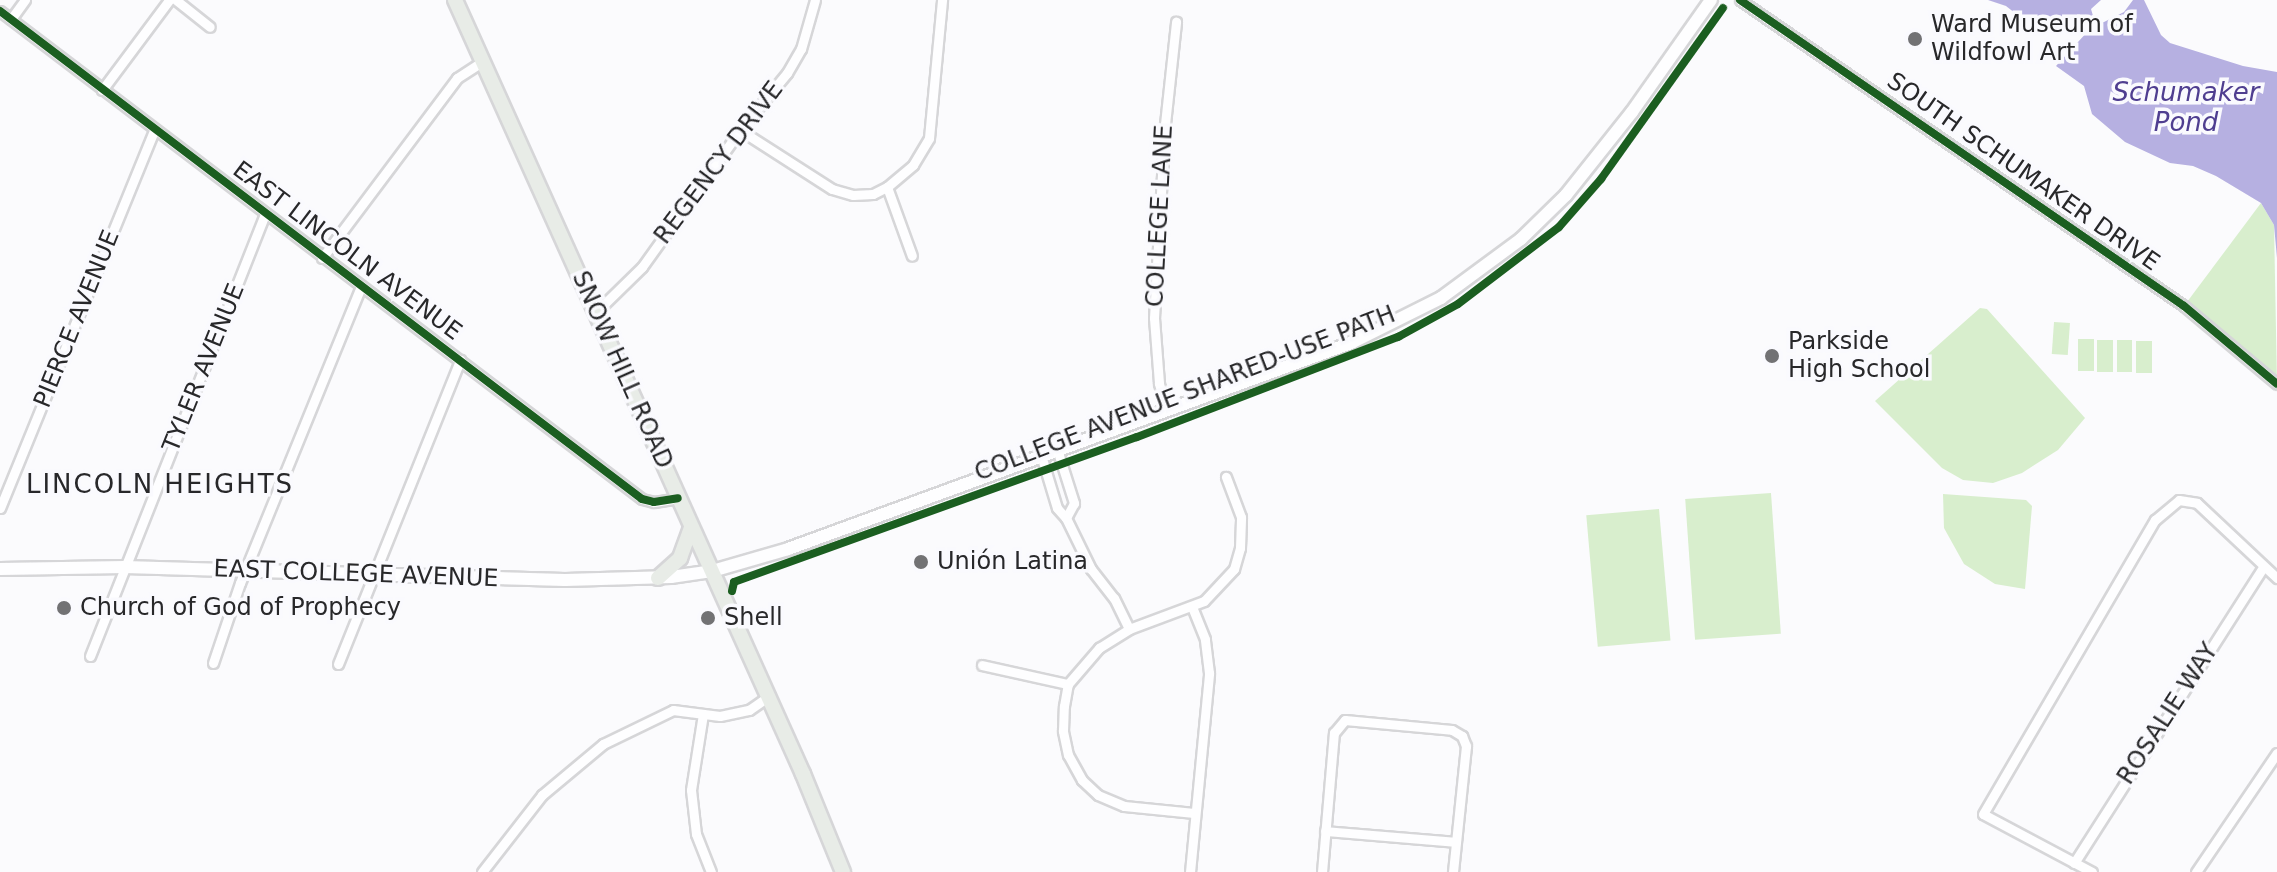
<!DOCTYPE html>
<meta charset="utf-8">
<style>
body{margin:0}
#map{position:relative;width:2277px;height:872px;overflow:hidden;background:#fbfbfd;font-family:"DejaVu Sans",sans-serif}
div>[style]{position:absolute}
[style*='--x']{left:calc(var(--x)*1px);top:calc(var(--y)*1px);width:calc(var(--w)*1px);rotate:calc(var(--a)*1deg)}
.green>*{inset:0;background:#d8eecd;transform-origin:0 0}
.water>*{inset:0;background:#b6b0e1}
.roads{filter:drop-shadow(2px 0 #d6d6d8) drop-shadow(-2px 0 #d6d6d8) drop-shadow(0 2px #d6d6d8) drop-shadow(0 -2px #d6d6d8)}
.minor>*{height:9px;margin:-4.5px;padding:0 4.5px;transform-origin:4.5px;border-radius:4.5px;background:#fefeff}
.secondary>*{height:12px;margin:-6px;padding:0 6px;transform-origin:6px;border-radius:6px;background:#fefeff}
.primary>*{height:14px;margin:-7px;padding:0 7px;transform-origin:7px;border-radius:7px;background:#e8ece7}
.cycleway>*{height:8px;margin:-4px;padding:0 4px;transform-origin:4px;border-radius:4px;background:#1b5e20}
.dots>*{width:22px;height:22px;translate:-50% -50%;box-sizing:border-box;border:4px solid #fafafe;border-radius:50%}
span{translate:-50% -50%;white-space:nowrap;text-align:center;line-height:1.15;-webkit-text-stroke:7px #fafafe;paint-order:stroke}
.poi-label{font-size:24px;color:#28282a}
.left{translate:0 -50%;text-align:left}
.street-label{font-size:24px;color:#28282a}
.water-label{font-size:26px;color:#4f3e90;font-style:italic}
.neighbourhood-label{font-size:26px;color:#28282a;letter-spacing:2px}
</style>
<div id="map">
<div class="green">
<div style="clip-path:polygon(2261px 203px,2274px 225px,2277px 384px,2184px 306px)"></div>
<div style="clip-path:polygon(1980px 308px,1987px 309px,2085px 418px,2058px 450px,2022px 473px,1993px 483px,1963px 480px,1942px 468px,1875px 401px)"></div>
<div style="left:2054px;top:322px;width:16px;height:32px;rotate:4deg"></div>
<div style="left:2078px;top:339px;width:16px;height:32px"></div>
<div style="left:2097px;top:340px;width:16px;height:32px"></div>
<div style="left:2117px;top:340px;width:15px;height:32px"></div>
<div style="left:2136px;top:341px;width:16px;height:32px"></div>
<div style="left:1771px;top:493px;width:141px;height:86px;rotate:86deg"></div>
<div style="clip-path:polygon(1943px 494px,2026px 500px,2032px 506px,2025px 589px,1995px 584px,1964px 564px,1944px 528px)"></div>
<div style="left:1659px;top:509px;width:132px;height:73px;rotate:85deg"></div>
</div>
<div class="water">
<div style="clip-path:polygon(1988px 0,2101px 0,2091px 9px,2096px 26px,2124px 12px,2133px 0,2144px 0,2161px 35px,2170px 43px,2243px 66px,2277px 72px,2277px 258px,2274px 225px,2261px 203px,2216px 176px,2193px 166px,2170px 163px,2125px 142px,2092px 114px,2084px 86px,2056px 66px,2089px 30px,2083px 19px,2072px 25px,2055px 27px,2025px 21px,2006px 6px)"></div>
</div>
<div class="roads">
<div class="minor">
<div style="--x:176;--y:0;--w:43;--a:38.5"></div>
<div style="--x:1740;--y:0;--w:539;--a:34.57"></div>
<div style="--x:2184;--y:306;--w:121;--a:40"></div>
<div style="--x:0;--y:11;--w:806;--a:37.24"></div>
<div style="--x:642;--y:499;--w:12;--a:14"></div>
<div style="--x:654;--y:502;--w:24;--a:-9"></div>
<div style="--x:11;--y:19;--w:24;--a:-54"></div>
<div style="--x:102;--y:90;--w:112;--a:-53.3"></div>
<div style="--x:740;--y:130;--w:109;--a:32.7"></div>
<div style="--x:832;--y:189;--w:22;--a:16"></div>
<div style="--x:853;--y:195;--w:20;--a:-3"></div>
<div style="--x:873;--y:194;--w:16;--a:-27"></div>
<div style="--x:887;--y:187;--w:34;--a:-40"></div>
<div style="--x:913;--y:165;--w:31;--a:-59"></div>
<div style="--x:929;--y:138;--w:139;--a:-84.6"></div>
<div style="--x:887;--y:187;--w:73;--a:70.1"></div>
<div style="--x:322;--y:258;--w:225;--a:-53.1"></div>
<div style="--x:457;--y:78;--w:31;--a:-33"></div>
<div style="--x:597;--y:311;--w:63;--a:-44.4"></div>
<div style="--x:642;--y:267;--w:168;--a:-54.4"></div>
<div style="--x:740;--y:130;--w:74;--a:-50.5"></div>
<div style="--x:787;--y:73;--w:28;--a:-60"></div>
<div style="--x:801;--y:49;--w:51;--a:-74.1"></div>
<div style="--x:1167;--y:410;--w:28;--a:-107"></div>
<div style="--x:1159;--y:383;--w:65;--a:-94.4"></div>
<div style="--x:1154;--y:318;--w:194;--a:-86.8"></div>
<div style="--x:1165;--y:124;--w:103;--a:-83.8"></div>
<div style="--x:1057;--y:449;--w:57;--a:72.5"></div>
<div style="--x:1074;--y:503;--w:17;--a:118"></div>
<div style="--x:1041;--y:455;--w:55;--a:73.2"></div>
<div style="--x:1057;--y:508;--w:13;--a:48"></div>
<div style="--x:1066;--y:518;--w:57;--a:63.9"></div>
<div style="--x:1091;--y:569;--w:37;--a:52"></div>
<div style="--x:1114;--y:598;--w:34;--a:64"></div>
<div style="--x:0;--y:508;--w:408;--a:-67.8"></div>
<div style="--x:90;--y:656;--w:476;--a:-68.4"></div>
<div style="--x:213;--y:663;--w:84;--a:-71.4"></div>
<div style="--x:240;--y:583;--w:321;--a:-67.8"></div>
<div style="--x:338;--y:664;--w:328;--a:-68.1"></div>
<div style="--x:982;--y:665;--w:88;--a:12.5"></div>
<div style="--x:703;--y:714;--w:77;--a:99"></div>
<div style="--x:691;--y:790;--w:44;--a:83.5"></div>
<div style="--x:696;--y:834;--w:41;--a:68.5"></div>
<div style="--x:1194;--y:813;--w:70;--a:-174.3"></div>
<div style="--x:1124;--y:806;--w:28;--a:-157"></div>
<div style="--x:1098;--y:795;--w:22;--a:-137"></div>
<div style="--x:1082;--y:780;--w:29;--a:-119"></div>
<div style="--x:1068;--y:755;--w:25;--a:-102"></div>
<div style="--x:1063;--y:731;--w:25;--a:-88"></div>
<div style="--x:1064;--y:706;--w:22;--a:-80"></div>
<div style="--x:1068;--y:684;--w:48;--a:-49.3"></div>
<div style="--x:1099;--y:648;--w:36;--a:-32"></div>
<div style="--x:1129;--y:629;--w:80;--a:-20.5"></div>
<div style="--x:1204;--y:601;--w:44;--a:-46.8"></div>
<div style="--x:1234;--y:569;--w:22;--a:-74"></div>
<div style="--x:1240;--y:548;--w:31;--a:-88"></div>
<div style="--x:1241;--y:517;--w:43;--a:-110.6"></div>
<div style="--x:1325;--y:831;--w:131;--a:4.8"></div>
<div style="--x:2074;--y:863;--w:351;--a:-57.4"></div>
<div style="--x:482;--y:872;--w:98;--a:-52.1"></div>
<div style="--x:542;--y:795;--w:80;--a:-39.9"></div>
<div style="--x:603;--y:744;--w:78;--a:-25.9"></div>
<div style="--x:673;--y:710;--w:47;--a:7.3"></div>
<div style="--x:720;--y:716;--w:30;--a:-12"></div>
<div style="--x:749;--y:710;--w:21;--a:-35"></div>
<div style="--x:1190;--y:872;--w:200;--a:-84.5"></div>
<div style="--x:1209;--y:673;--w:34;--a:-97"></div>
<div style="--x:1205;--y:639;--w:35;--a:-112"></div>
<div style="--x:1322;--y:872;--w:140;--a:-85.1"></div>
<div style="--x:1334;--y:733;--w:17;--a:-50"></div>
<div style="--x:1345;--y:720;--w:107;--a:5.3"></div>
<div style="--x:1452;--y:730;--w:12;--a:31"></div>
<div style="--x:1462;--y:736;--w:11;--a:68"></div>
<div style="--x:1466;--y:746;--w:127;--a:95.9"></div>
<div style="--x:2092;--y:872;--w:123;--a:-152"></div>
<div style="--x:1983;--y:814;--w:341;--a:-59.7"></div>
<div style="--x:2155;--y:520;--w:31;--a:-40"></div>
<div style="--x:2179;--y:500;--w:18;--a:9"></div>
<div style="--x:2197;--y:503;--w:110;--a:43.2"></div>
<div style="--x:2196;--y:872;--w:144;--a:-55.8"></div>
</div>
<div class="secondary">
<div style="--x:0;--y:569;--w:125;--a:-0.9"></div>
<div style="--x:125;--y:567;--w:440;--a:1.7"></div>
<div style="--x:565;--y:580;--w:106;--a:-1.6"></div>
<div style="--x:671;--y:577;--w:41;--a:-8.3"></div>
<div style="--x:712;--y:571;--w:79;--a:-16.1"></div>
<div style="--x:788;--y:549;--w:600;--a:-20.1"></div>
<div style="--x:1351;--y:343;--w:101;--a:-26.6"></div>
<div style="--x:1441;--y:298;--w:99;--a:-36.4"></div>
<div style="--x:1521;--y:239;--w:63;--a:-44.4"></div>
<div style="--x:1566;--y:195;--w:106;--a:-51.5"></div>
<div style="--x:1632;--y:112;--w:137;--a:-54.8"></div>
</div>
<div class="primary">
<div style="--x:455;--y:0;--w:849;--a:65.79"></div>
<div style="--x:803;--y:774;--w:106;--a:67.8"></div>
<div style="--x:658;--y:578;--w:30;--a:-42"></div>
<div style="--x:680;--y:558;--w:33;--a:-70"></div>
</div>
</div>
<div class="cycleway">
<div style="--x:1740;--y:0;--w:539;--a:34.57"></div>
<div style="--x:2184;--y:306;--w:121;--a:40"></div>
<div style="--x:0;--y:11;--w:806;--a:37.24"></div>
<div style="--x:642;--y:499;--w:12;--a:14"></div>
<div style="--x:654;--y:502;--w:24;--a:-9"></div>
<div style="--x:732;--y:591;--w:9;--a:-77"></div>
<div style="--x:734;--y:582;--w:428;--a:-19.8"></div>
<div style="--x:1137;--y:437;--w:280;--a:-21"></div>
<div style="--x:1398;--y:337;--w:68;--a:-28.8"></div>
<div style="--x:1458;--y:304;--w:127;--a:-37.3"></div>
<div style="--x:1559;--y:227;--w:64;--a:-48.8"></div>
<div style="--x:1601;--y:179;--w:210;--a:-54.5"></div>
</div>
<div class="dots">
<div style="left:1915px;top:39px;background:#727274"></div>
<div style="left:1772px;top:356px;background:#727274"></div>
<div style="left:921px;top:562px;background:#727274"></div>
<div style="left:64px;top:608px;background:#727274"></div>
<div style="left:708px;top:618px;background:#727274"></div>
</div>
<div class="poi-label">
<span class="left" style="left:1931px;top:39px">Ward Museum of<br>Wildfowl Art</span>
<span class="left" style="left:1788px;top:356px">Parkside<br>High School</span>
<span class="left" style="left:937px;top:562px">Unión Latina</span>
<span class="left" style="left:80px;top:608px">Church of God of Prophecy</span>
<span class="left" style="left:724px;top:618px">Shell</span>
</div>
<div class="street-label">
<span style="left:719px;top:163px;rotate:-53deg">REGENCY DRIVE</span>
<span style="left:2023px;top:172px;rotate:35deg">SOUTH SCHUMAKER DRIVE</span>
<span style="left:1160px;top:216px;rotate:-87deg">COLLEGE LANE</span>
<span style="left:347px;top:251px;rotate:37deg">EAST LINCOLN AVENUE</span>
<span style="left:77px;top:319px;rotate:-68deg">PIERCE AVENUE</span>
<span style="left:204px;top:368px;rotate:-68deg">TYLER AVENUE</span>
<span style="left:622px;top:370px;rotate:66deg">SNOW HILL ROAD</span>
<span style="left:1185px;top:394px;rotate:-21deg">COLLEGE AVENUE SHARED-USE PATH</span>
<span style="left:356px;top:574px;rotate:2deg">EAST COLLEGE AVENUE</span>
<span style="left:2168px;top:714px;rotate:-57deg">ROSALIE WAY</span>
</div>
<div class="water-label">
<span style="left:2186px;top:108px">Schumaker<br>Pond</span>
</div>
<div class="neighbourhood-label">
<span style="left:160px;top:485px">LINCOLN HEIGHTS</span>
</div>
</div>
